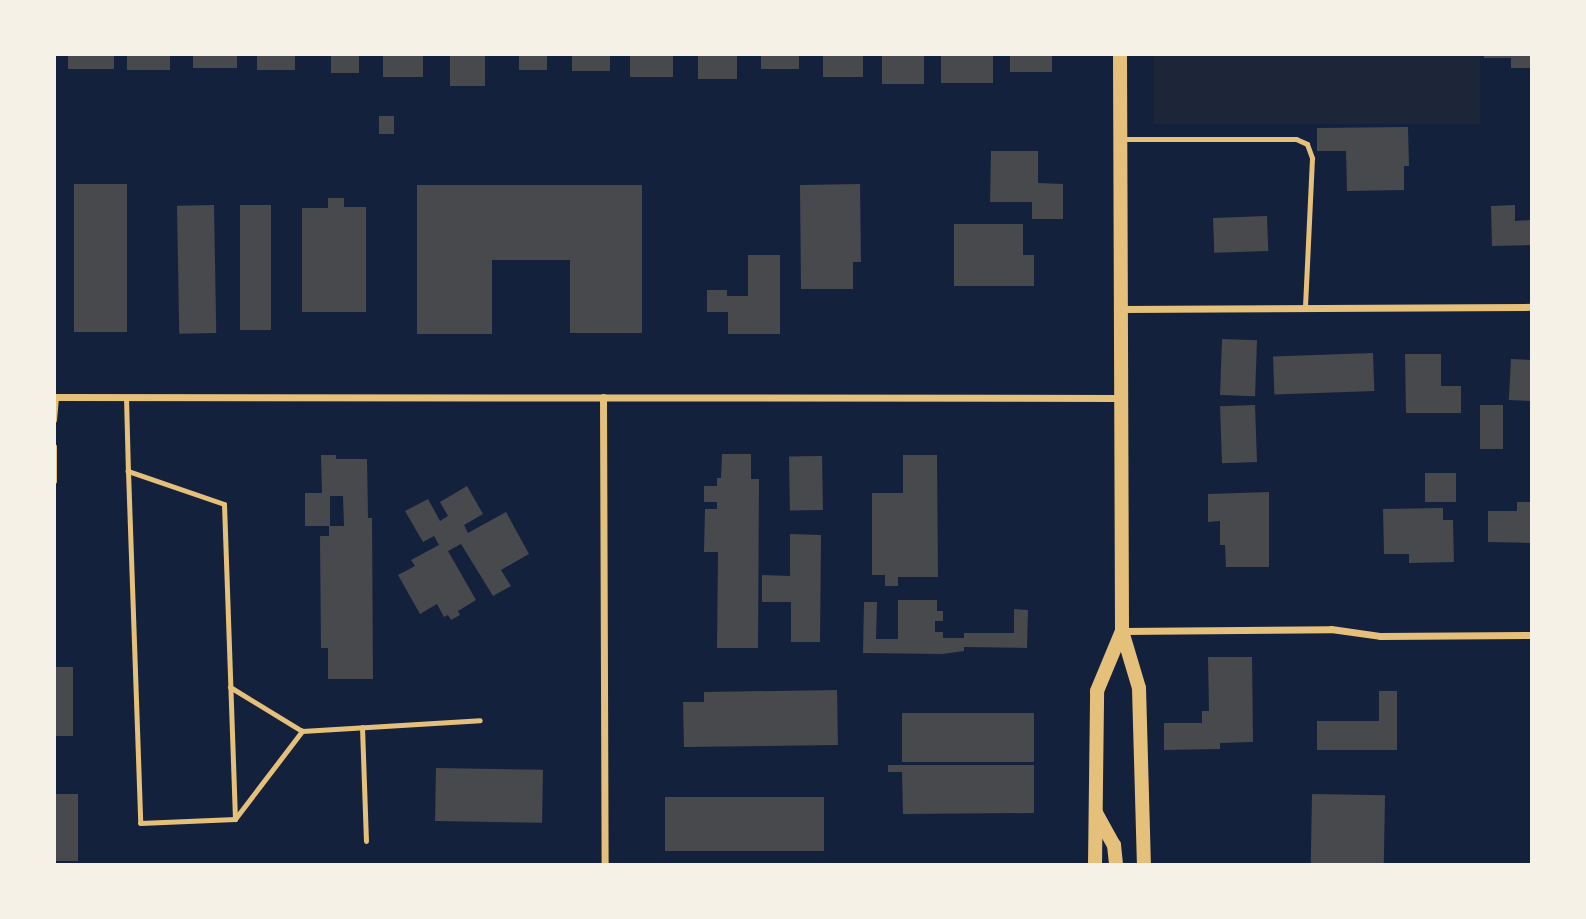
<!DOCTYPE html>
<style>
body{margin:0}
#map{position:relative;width:1586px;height:919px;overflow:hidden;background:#14213d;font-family:"PT Sans",sans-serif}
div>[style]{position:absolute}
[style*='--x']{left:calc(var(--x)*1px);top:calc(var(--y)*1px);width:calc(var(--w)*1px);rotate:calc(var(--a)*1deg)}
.green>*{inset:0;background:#1d2539;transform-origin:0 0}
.building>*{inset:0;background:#48494c;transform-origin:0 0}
.service>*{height:5px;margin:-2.5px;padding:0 2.5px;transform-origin:2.5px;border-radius:2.5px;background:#e5c07b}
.minor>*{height:7px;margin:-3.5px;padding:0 3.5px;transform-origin:3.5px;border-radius:3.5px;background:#e5c07b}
.secondary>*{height:14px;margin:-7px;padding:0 7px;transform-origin:7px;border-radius:7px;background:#e5c07b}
span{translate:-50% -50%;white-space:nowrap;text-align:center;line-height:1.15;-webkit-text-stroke:7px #f6f1e7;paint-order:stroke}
.frame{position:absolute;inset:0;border:56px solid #f6f1e7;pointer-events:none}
</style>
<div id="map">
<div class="green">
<div style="left:1154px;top:54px;width:326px;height:70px"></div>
</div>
<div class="building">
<div style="left:68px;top:54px;width:46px;height:15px"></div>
<div style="left:127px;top:54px;width:43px;height:16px"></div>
<div style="left:193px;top:54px;width:44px;height:14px"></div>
<div style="left:257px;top:54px;width:38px;height:16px"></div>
<div style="left:331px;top:54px;width:28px;height:19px"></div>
<div style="left:383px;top:54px;width:40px;height:23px"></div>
<div style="left:450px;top:54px;width:35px;height:32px"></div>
<div style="left:519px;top:54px;width:28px;height:16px"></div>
<div style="left:572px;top:54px;width:38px;height:17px"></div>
<div style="left:630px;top:54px;width:43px;height:23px"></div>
<div style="left:698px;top:54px;width:39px;height:25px"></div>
<div style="left:761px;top:54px;width:38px;height:15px"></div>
<div style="left:823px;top:54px;width:40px;height:23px"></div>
<div style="left:882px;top:54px;width:42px;height:30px"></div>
<div style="left:941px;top:54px;width:52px;height:29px"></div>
<div style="left:1010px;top:54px;width:42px;height:18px"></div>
<div style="clip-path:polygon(1484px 54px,1532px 54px,1532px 68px,1511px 68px,1511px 58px,1484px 58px)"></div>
<div style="left:379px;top:116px;width:15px;height:18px"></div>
<div style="clip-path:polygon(1408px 127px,1409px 166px,1404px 166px,1404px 190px,1347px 191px,1346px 151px,1317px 151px,1317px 128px)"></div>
<div style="clip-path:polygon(991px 151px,1038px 151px,1038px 183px,1063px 184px,1063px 219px,1032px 219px,1032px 202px,990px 202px)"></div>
<div style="left:74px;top:184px;width:53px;height:148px"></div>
<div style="clip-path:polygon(860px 184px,861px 262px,853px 262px,853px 289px,801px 289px,800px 185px)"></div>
<div style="clip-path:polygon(417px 185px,642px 185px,642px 333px,570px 333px,570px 260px,492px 260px,492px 334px,417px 334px)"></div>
<div style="clip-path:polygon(328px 198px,344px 198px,344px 207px,366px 207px,366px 312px,302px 312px,302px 208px,328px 208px)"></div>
<div style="left:214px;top:205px;width:128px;height:37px;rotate:89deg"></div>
<div style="left:240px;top:205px;width:31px;height:125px"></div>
<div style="clip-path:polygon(1515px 205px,1515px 221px,1532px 220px,1532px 245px,1492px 246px,1491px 206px)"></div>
<div style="left:1267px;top:216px;width:35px;height:54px;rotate:88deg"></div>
<div style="clip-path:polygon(954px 224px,1023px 224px,1023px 255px,1034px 255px,1034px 286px,954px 286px)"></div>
<div style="clip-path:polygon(748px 255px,780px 255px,780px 334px,728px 334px,728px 312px,707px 312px,707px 290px,727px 290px,727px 296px,748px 296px)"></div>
<div style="left:1222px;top:339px;width:35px;height:56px;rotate:2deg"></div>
<div style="left:1373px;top:353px;width:38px;height:100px;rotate:88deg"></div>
<div style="clip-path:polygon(1405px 354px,1441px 354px,1441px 386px,1461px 386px,1461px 413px,1406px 413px)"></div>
<div style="left:1511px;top:359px;width:21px;height:41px;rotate:3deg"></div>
<div style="left:1255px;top:405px;width:57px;height:35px;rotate:88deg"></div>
<div style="left:1480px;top:405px;width:23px;height:44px"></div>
<div style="clip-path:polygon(722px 454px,751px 454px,751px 479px,759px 479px,758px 648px,717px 648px,718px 552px,704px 552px,705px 509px,717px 509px,717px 502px,704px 502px,704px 486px,717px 486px,717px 478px,721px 478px)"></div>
<div style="clip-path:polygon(321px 455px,336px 455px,336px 459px,367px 459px,368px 518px,372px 518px,373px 679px,328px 679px,328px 648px,321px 648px,320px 536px,329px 536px,329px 526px,344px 526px,343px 496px,330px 496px,330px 526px,305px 526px,305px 493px,322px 493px)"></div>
<div style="clip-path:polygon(903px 455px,937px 455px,938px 577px,898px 577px,898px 586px,885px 586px,885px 575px,872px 575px,872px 493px,903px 493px)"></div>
<div style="left:822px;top:456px;width:54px;height:33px;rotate:89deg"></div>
<div style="left:1425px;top:473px;width:31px;height:29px"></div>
<div style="clip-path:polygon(467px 486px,483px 514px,464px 525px,468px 533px,506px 512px,529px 554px,501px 570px,511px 586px,493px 596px,461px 544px,448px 551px,476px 600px,458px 611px,460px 615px,451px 620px,448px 615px,444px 617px,437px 604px,420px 614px,398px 575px,415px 566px,411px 560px,439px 545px,434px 536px,423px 542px,405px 511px,428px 499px,440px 521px,448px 516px,440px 502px)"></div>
<div style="clip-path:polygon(1269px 492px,1269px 567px,1226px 567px,1225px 545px,1220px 545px,1220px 521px,1208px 522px,1208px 494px)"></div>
<div style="clip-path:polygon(1517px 502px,1532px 502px,1532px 543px,1488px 542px,1488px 511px,1517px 511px)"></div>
<div style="clip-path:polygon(1443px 508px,1443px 520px,1453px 520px,1454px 562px,1409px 563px,1409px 554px,1384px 554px,1383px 509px)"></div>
<div style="clip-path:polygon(790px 534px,821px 535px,820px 642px,791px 642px,791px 602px,762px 602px,762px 575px,790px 576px)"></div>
<div style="clip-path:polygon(898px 600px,937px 600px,937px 611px,943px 611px,943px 621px,935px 621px,935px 632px,943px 632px,943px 638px,964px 638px,964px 633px,1014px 633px,1014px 609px,1028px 610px,1027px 648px,964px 647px,964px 651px,942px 654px,863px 653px,864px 602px,877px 602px,876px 639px,898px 639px)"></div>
<div style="clip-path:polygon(1208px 657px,1252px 657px,1253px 742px,1220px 743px,1220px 749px,1164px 750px,1164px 723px,1202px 723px,1202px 711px,1209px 711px)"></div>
<div style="left:54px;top:667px;width:19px;height:69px"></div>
<div style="clip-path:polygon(837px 690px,838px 745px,684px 747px,683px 702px,704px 702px,704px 692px)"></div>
<div style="clip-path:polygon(1379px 691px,1397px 691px,1397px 750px,1317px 750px,1317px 721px,1379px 721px)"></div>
<div style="left:902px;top:713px;width:132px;height:49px"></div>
<div style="clip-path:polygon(888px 765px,1034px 765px,1034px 813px,903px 814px,902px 772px,888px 772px)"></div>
<div style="left:436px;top:768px;width:107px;height:53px;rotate:1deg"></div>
<div style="left:54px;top:794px;width:24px;height:67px"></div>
<div style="left:1312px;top:794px;width:73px;height:71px;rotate:1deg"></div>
<div style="left:665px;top:797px;width:159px;height:54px"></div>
</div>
<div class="service">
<div style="--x:1123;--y:139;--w:173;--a:0"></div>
<div style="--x:1296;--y:139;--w:12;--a:24"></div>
<div style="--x:1307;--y:144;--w:15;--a:70"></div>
<div style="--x:1312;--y:158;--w:150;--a:92.7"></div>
<div style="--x:126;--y:397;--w:74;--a:88.5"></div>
<div style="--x:128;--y:471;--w:352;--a:88"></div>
<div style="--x:140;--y:823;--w:95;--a:-2.4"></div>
<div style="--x:235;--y:819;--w:315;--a:-92"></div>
<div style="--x:224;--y:504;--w:102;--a:-161"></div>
<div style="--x:54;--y:420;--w:23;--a:-85"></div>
<div style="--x:54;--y:446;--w:35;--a:90"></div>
<div style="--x:230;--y:687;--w:84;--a:31.4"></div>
<div style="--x:302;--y:731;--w:178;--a:-3.5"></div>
<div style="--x:362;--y:727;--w:114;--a:88"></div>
<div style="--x:235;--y:819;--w:111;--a:-52.7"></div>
</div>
<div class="minor">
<div style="--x:1121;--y:309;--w:411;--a:-0.3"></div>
<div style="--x:54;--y:397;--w:1067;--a:0.05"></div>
<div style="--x:603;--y:397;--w:468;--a:89.8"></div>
<div style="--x:1122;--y:631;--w:209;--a:-0.5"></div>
<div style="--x:1331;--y:629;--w:49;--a:8.1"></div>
<div style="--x:1380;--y:636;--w:152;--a:-0.4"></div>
</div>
<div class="secondary">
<div style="--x:1120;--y:54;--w:577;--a:89.8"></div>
<div style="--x:1122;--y:631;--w:59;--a:73.4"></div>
<div style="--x:1139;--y:688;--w:177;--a:88.4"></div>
<div style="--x:1096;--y:813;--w:37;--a:61"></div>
<div style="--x:1114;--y:845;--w:20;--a:84"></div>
<div style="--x:1095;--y:865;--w:174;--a:-89.3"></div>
<div style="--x:1097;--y:691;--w:65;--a:-67.4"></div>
</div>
<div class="frame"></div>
</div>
